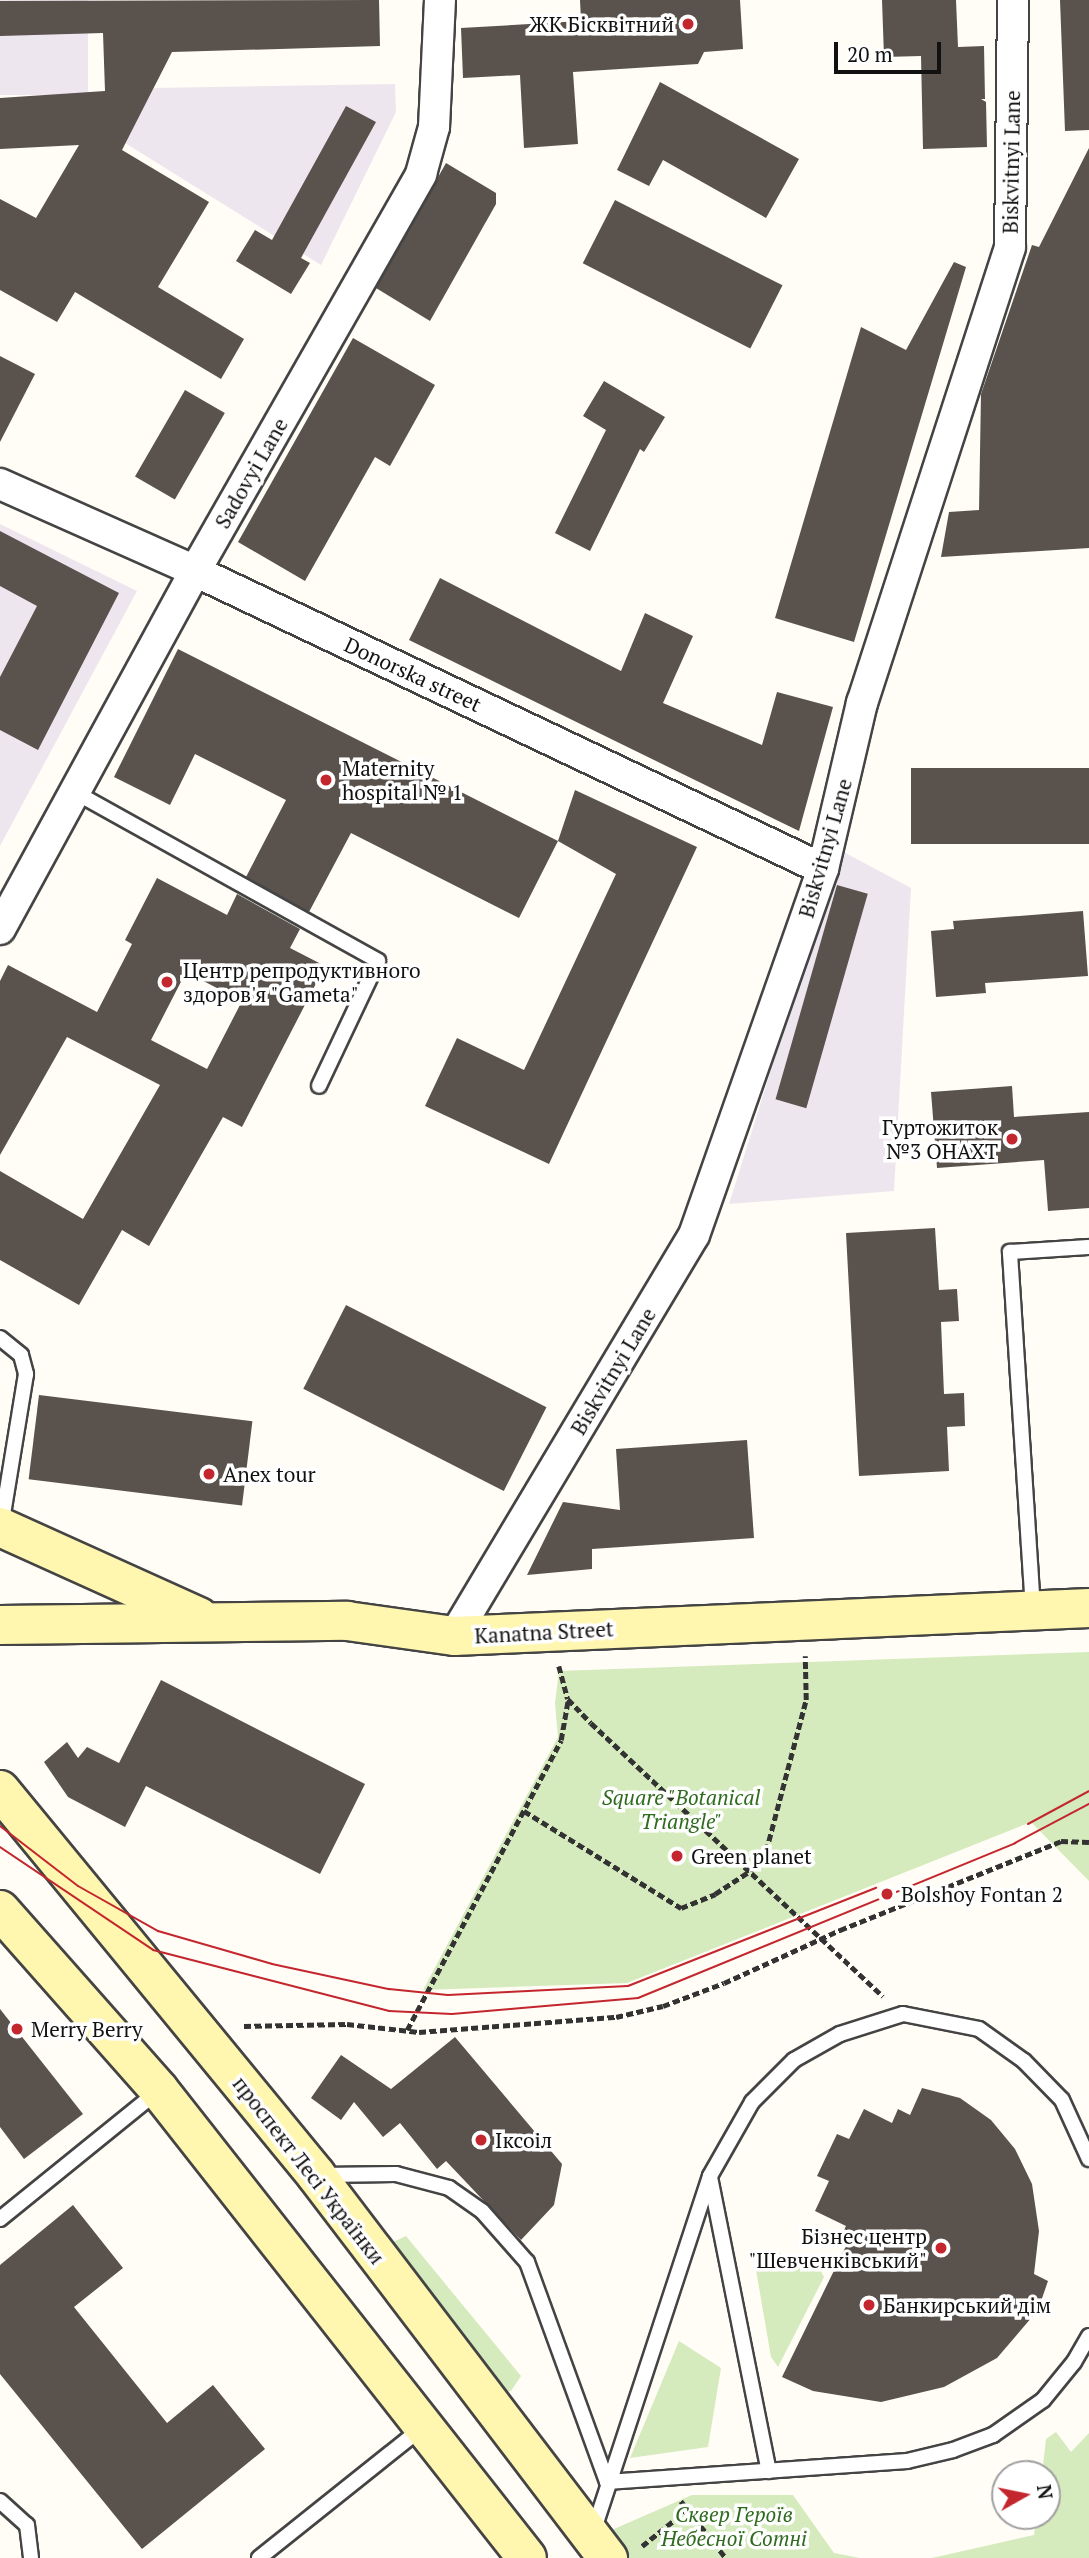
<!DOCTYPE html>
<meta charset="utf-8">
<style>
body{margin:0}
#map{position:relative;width:1089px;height:2558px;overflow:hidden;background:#fffdf5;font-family:"PT Serif",serif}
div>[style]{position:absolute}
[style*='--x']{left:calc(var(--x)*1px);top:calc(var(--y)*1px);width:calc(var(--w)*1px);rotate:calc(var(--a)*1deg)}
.industrial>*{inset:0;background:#eee6ef;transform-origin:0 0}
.green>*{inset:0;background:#d5ebbd}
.building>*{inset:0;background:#5a524d;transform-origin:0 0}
.path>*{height:4.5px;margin-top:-2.25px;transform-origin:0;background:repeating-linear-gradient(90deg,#333 0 7px,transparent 0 10.5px)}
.roads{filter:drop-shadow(2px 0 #444) drop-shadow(-2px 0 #444) drop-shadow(0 2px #444) drop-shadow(0 -2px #444)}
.lane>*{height:14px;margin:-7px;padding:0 7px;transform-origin:7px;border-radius:7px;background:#fff}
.street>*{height:30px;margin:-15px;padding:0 15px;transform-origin:15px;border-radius:15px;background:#fff}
.secondary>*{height:38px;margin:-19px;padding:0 19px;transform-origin:19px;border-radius:19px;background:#fff6b0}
.tram>*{height:2px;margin:-1px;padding:0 1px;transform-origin:1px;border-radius:1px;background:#c4262e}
.dots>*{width:19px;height:19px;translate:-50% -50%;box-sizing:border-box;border:4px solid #fff;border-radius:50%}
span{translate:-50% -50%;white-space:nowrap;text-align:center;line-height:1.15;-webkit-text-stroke:7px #fff;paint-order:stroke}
.poi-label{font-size:21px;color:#111}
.right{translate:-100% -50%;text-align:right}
.left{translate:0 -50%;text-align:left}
.street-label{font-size:21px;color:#111}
.park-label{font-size:21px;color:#2f6b1f;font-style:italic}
.north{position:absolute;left:991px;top:2460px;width:70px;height:70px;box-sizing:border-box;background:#fff;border:2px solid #a0a0a0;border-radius:50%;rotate:81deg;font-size:19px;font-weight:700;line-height:28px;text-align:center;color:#111}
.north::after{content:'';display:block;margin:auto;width:24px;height:32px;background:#c4262e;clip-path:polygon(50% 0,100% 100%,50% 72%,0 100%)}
.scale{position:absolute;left:834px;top:42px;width:107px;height:32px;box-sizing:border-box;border:4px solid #111;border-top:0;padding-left:9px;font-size:21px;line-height:24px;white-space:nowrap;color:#111;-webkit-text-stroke:5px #fff;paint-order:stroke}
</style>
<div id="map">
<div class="industrial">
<div style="left:0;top:0;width:88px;height:95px"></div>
<div style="clip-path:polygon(395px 84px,396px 112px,321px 265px,125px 143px,154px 88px)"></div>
<div style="clip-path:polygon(0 524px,137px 591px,0 846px)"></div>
<div style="clip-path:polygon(840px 850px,911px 888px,894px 1191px,729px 1204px)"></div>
</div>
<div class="green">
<div style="clip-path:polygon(1089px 1652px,1089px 1881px,1031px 1822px,627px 1983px,423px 1990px,558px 1737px,555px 1703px,559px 1671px)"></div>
<div style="clip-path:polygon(406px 2236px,521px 2376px,511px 2391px,503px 2392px,391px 2243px)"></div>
<div style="clip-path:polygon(774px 2251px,820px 2269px,824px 2277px,778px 2367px,771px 2357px,756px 2270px,764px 2254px)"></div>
<div style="clip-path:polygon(679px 2341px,721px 2368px,708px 2447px,630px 2458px)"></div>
<div style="clip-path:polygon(1056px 2432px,1071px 2452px,1089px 2433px,1089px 2558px,932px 2558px,1034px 2535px,1036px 2516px,1047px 2516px,1047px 2474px,1042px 2474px,1046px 2439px)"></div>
<div style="clip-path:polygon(692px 2495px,793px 2495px,834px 2553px,860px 2558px,628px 2558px,607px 2532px)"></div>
</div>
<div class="building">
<div style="clip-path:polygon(379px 0,380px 46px,172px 52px,122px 150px,209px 202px,158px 287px,244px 339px,221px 379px,75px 292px,57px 322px,0 290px,0 199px,36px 218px,79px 145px,0 149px,0 98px,105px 91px,103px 33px,0 36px,0 1px)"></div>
<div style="clip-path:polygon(580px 0,740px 0,743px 49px,704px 52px,698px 64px,573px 72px,578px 144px,524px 148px,520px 75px,463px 78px,461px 28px,581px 21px)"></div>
<div style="clip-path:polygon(882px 0,956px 0,958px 47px,984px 46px,985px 99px,981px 99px,986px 102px,987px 147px,923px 149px,921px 56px,884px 57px)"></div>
<div style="clip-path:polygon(1060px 0,1089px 0,1089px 130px,1065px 131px)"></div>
<div style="clip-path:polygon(660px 82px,799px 159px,766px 218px,663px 160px,649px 186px,617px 170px)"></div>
<div style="clip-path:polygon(346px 106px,376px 122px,301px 258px,310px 263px,291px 294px,236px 261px,255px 230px,272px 240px)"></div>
<div style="clip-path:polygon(1089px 148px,1089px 548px,941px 557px,949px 512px,979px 510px,981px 394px,1032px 245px,1039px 247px)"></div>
<div style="clip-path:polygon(446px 163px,496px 193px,496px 204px,430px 321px,376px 288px)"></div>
<div style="left:615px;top:200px;width:188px;height:71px;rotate:27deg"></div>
<div style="clip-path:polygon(954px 262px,966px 267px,854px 642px,775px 618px,861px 327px,906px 350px)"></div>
<div style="clip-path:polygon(353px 338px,435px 385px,390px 466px,375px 457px,305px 581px,238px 542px)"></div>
<div style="clip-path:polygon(0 356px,35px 374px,0 442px)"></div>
<div style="clip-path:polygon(604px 381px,665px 417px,644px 452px,640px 449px,590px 551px,555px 533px,606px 430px,583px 416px)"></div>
<div style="left:185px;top:390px;width:46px;height:100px;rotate:30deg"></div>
<div style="clip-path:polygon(0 531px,119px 593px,38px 750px,0 730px,0 677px,37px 606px,0 586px)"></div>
<div style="clip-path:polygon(440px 578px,621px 671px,645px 613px,693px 636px,663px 703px,762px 745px,777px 692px,833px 707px,799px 831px,409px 640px)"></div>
<div style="clip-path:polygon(178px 649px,558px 841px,519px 918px,351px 833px,309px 912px,246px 877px,286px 800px,195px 754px,170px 805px,114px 777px)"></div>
<div style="left:1089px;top:768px;width:76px;height:178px;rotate:90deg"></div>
<div style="clip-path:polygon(575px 790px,697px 847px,549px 1164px,425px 1106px,457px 1038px,524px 1070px,616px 874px,558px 841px)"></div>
<div style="clip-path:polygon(evenodd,157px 878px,227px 915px,237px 894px,300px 929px,290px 948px,325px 966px,242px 1127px,223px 1117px,149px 1246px,122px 1230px,79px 1305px,0 1260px,0 1171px,83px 1219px,160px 1085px,67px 1037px,0 1155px,0 981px,8px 965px,97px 1012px,132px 944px,125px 940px,157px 878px,186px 972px,242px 1001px,207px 1069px,151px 1040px,186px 972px)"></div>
<div style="left:837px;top:885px;width:32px;height:223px;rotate:16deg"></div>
<div style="clip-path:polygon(1083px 911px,1088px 976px,985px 983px,986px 993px,936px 997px,931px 931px,954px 929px,953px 921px)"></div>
<div style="clip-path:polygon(1012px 1086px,1014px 1117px,1089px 1112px,1089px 1208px,1048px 1211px,1044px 1160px,937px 1168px,931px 1092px)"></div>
<div style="clip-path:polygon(935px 1228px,939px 1290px,957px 1289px,959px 1321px,941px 1322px,944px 1394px,964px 1393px,965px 1426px,947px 1427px,949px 1471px,859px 1476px,846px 1233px)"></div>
<div style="left:346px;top:1305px;width:225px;height:94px;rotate:27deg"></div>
<div style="left:39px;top:1395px;width:215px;height:85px;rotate:7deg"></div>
<div style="clip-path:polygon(747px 1440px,754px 1538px,592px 1549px,592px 1569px,527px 1575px,563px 1502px,620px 1510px,616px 1449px)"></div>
<div style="clip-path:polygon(161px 1680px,365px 1784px,320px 1874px,146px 1786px,125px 1827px,68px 1797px,44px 1762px,67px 1742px,78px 1758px,87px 1747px,119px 1763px)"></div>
<div style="clip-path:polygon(0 2009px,83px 2114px,24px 2159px,0 2127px)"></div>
<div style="clip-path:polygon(455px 2037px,562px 2164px,554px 2205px,521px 2240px,446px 2161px,437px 2169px,400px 2123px,383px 2137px,354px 2102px,341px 2120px,311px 2098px,341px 2055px,391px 2089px)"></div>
<div style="clip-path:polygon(922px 2088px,960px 2098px,991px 2120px,1015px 2149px,1032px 2184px,1039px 2231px,1034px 2274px,1048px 2281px,1038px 2310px,997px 2358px,944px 2387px,881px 2402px,813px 2391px,782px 2377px,847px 2244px,839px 2240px,846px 2226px,815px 2211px,829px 2181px,817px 2176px,837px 2134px,849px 2139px,864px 2109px,892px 2123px,898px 2109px,910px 2115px)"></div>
<div style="clip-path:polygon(73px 2205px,123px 2268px,74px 2307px,167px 2423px,213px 2385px,265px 2449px,142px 2549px,0 2374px,0 2265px)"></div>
</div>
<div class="path">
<div style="--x:559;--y:1666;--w:34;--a:75"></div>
<div style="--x:568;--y:1699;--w:33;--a:46"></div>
<div style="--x:591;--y:1723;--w:400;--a:43.1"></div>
<div style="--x:524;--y:1811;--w:185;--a:31.7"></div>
<div style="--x:681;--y:1908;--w:37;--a:-22"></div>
<div style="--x:715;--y:1894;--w:42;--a:-33.3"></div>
<div style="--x:750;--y:1871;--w:26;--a:-51"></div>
<div style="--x:766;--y:1851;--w:156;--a:-75.2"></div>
<div style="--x:806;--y:1700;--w:44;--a:-91.3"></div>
<div style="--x:244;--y:2026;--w:103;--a:-1.1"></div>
<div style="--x:347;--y:2024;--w:72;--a:6.3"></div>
<div style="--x:419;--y:2032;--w:198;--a:-4.4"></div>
<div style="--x:616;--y:2017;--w:48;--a:-13.2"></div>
<div style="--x:663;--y:2006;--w:65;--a:-20.7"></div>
<div style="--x:724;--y:1983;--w:128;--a:-24.6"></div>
<div style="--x:840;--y:1930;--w:238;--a:-21.9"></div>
<div style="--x:1061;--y:1841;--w:28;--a:2"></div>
<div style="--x:407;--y:2030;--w:328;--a:-62"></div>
<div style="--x:561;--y:1740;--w:41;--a:-80.1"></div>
<div style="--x:681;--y:2501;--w:73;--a:51.7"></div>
<div style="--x:642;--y:2546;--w:59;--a:-38.8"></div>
</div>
<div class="roads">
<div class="lane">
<div style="--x:73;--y:791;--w:349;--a:29.1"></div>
<div style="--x:378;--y:961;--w:138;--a:115.3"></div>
<div style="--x:0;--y:1338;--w:27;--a:39"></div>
<div style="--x:21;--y:1355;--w:20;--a:75"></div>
<div style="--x:26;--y:1374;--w:154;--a:99.3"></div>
<div style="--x:1033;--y:1609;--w:358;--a:-93.7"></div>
<div style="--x:1010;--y:1252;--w:79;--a:-3.6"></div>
<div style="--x:321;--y:2175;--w:75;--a:-0.8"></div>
<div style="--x:396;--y:2174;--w:55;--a:14.8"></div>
<div style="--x:449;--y:2188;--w:40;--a:34.9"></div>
<div style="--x:482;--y:2211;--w:68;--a:48.6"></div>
<div style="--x:527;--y:2262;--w:234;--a:70"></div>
<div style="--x:607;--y:2482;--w:301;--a:-4"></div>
<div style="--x:907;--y:2461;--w:47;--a:-13.4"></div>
<div style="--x:953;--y:2450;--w:43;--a:-20.6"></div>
<div style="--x:993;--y:2435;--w:61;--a:-35"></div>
<div style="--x:1043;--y:2400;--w:49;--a:-50.8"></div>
<div style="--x:1074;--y:2362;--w:30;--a:-60"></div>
<div style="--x:710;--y:2177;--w:300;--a:78.7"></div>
<div style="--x:0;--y:2219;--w:202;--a:-39"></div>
<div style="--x:0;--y:2501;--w:36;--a:42"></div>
<div style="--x:27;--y:2525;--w:33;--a:83"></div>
<div style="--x:593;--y:2532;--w:375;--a:-71.8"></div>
<div style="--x:710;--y:2176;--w:85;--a:-60.4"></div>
<div style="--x:752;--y:2102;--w:59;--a:-45"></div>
<div style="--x:794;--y:2060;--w:53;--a:-29.5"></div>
<div style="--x:840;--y:2034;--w:66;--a:-17.6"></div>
<div style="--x:903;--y:2014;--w:77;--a:11.2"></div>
<div style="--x:979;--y:2029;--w:55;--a:35.4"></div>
<div style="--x:1024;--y:2061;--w:54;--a:45.7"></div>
<div style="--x:1062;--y:2100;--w:65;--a:65.4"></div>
<div style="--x:259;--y:2558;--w:208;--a:-38.6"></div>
</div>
<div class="street">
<div style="--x:0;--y:484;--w:214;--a:24"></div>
<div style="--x:195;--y:571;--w:695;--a:25.39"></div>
<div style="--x:0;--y:929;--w:408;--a:-61.4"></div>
<div style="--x:195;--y:571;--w:457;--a:-60.3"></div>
<div style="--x:421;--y:174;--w:49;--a:-74.5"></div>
<div style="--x:434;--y:127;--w:127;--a:-87.3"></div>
<div style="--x:454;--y:1636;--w:467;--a:-59.1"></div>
<div style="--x:694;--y:1235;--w:388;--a:-70.6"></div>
<div style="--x:823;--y:869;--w:171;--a:-76.8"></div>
<div style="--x:862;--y:703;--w:479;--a:-72"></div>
<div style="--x:1010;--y:247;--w:247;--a:-89.3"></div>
</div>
<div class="secondary">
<div style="--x:0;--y:1527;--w:218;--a:24.3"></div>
<div style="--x:0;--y:1625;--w:347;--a:-0.7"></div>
<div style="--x:347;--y:1621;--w:108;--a:8"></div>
<div style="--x:454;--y:1636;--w:636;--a:-2.52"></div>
<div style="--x:0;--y:1790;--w:498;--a:50.6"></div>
<div style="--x:316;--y:2175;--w:482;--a:52.7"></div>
<div style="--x:0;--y:1910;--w:240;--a:48.5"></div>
<div style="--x:159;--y:2090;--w:595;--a:51.82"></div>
</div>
</div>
<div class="tram">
<div style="--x:1028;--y:1824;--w:69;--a:-28.4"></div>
<div style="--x:0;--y:1826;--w:98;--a:37.6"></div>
<div style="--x:78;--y:1886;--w:92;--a:29.4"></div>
<div style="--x:158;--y:1931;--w:119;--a:16.1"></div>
<div style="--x:272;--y:1964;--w:120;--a:12.1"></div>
<div style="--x:389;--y:1989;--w:59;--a:5.8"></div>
<div style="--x:448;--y:1995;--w:180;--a:-2.9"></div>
<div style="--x:628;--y:1986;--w:267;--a:-21.6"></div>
<div style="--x:0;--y:1847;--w:184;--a:33.9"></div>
<div style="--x:153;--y:1950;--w:244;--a:14.5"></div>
<div style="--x:389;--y:2011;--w:63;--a:2.7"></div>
<div style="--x:452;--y:2014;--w:187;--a:-4.9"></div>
<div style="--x:638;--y:1998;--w:408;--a:-22.3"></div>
<div style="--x:1015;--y:1843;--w:84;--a:-27.8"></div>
</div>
<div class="dots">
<div style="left:688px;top:24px;background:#c4262e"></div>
<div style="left:326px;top:780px;background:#c4262e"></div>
<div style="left:167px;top:982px;background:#c4262e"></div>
<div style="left:1012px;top:1139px;background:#c4262e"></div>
<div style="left:209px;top:1474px;background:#c4262e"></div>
<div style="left:677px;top:1856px;background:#c4262e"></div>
<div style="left:887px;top:1894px;background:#c4262e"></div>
<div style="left:17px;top:2029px;background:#c4262e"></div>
<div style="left:481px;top:2140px;background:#c4262e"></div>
<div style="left:941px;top:2248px;background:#c4262e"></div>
<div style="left:869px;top:2305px;background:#c4262e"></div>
</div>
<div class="poi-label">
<span class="right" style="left:674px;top:24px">ЖК Бісквітний</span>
<span class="left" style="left:342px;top:780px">Maternity<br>hospital № 1</span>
<span class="left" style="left:183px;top:982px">Центр репродуктивного<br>здоров'я "Gameta"</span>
<span class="right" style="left:998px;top:1139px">Гуртожиток<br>№3 ОНАХТ</span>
<span class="left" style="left:223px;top:1474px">Anex tour</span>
<span class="left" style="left:691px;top:1856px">Green planet</span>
<span class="left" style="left:901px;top:1894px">Bolshoy Fontan 2</span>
<span class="left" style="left:31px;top:2029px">Merry Berry</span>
<span class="left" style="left:495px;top:2140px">Іксоіл</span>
<span class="right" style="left:927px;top:2248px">Бізнес центр<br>"Шевченківський"</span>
<span class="left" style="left:883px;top:2305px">Банкирський дім</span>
</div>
<div class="street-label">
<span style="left:1011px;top:162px;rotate:-89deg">Biskvitnyi Lane</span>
<span style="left:251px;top:473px;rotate:-60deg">Sadovyi Lane</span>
<span style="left:413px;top:674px;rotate:25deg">Donorska street</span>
<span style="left:825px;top:848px;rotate:-74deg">Biskvitnyi Lane</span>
<span style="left:613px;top:1371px;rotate:-59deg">Biskvitnyi Lane</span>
<span style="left:544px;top:1632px;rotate:-3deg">Kanatna Street</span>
<span style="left:309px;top:2170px;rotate:52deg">проспект Лесі Українки</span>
</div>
<div class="park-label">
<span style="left:681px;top:1809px">Square "Botanical<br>Triangle"</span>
<span style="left:734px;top:2526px">Сквер Героїв<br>Небесної Сотні</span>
</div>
<div class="north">N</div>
<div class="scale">20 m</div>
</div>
